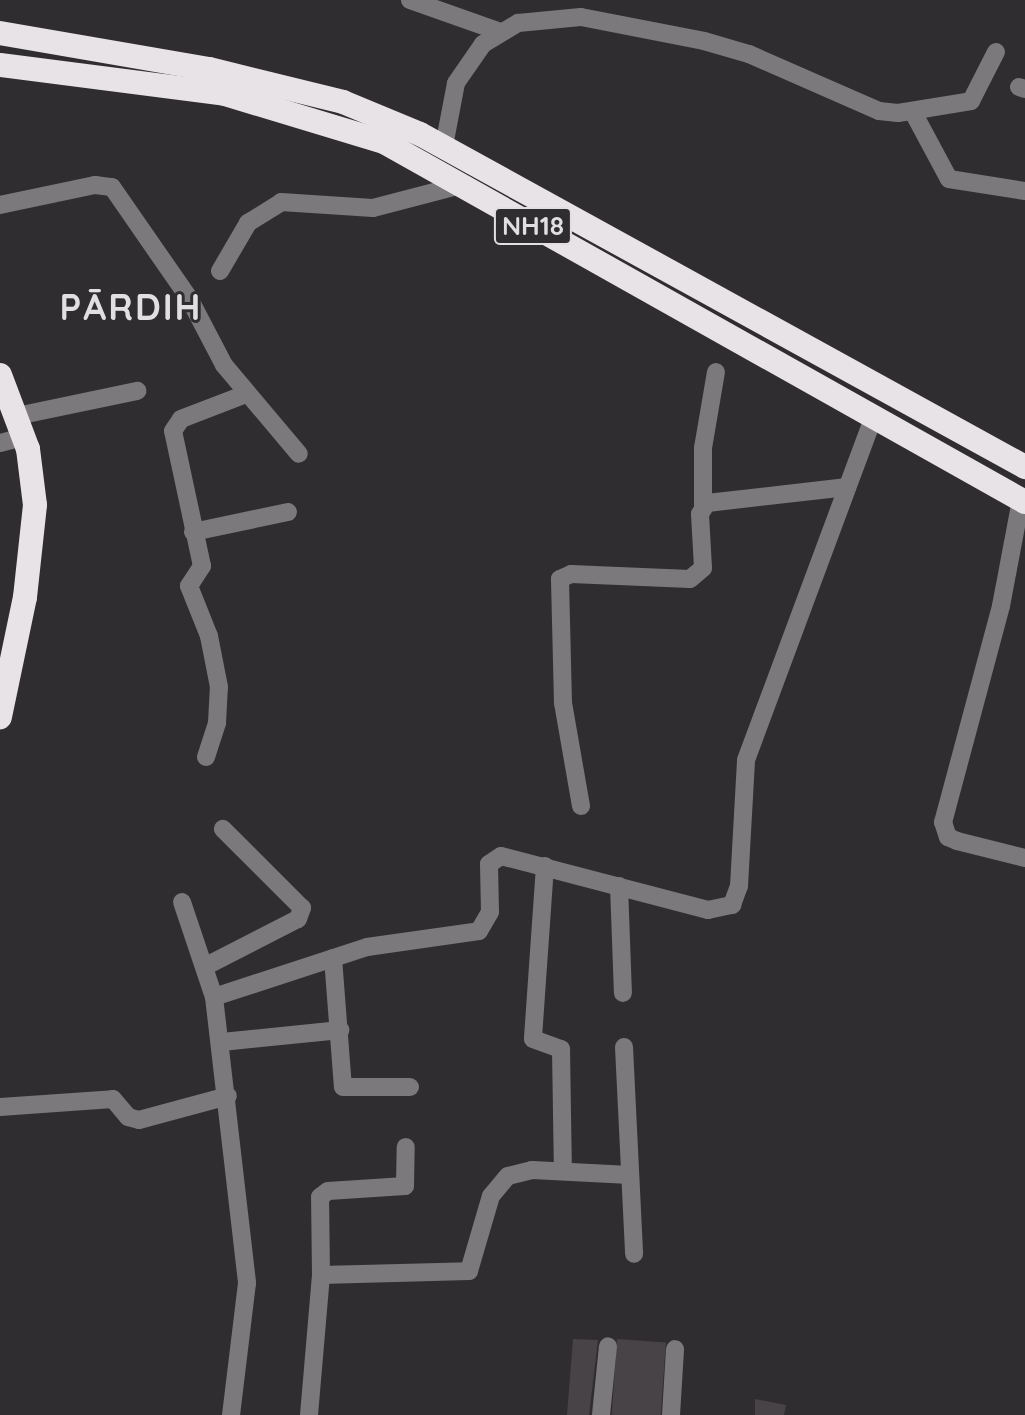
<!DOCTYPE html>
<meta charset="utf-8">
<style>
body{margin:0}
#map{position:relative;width:1025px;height:1415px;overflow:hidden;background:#302d30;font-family:Quicksand,sans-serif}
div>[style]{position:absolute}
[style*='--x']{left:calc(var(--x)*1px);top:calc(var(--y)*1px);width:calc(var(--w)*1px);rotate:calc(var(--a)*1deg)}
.building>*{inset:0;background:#474347;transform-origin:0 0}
.minor>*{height:18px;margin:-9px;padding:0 9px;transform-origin:9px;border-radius:9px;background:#7b797b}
.highway>*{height:24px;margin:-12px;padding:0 12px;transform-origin:12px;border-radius:12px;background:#e7e3e7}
span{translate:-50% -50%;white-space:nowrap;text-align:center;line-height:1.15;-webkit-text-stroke:6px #302d30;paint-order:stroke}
.shield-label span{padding:2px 6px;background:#302d30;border:2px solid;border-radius:6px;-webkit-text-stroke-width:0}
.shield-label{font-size:26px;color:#e2dfe2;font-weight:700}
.district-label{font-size:36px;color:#e2dfe2;font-weight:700;letter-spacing:2px}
</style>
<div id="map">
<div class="building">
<div style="clip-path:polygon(573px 1339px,598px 1340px,589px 1415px,567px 1415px)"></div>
<div style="left:617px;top:1339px;width:49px;height:76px;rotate:4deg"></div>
<div style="clip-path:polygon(755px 1399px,786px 1405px,784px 1415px,755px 1415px)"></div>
</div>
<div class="minor">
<div style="--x:410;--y:0;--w:93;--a:19.4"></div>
<div style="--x:1019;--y:87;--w:6;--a:18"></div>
<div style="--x:913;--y:112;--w:76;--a:61.8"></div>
<div style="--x:949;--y:179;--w:77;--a:9"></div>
<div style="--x:444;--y:146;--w:64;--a:-79.2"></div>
<div style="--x:456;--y:83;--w:47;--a:-55.3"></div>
<div style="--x:483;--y:44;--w:41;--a:-31"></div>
<div style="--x:518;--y:23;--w:63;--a:-5.4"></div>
<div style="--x:581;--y:17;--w:125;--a:11"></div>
<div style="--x:704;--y:41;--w:47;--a:16.1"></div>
<div style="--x:749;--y:54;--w:142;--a:23.7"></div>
<div style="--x:879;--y:111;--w:19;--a:6"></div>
<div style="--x:898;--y:113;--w:74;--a:-9.3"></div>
<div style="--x:971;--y:101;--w:55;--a:-63"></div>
<div style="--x:0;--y:205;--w:97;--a:-11.9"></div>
<div style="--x:95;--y:185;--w:17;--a:7"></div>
<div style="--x:112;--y:187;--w:135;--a:55.3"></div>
<div style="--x:189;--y:298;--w:76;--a:62.4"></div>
<div style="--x:224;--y:365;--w:116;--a:49.9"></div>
<div style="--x:220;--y:271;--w:56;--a:-59.7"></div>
<div style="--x:248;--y:223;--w:39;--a:-32"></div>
<div style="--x:281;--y:202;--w:92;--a:3.7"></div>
<div style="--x:373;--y:208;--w:91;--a:-14.6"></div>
<div style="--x:17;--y:416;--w:123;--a:-11.8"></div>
<div style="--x:0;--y:443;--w:12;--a:-14"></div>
<div style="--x:1021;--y:500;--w:108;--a:100.7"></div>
<div style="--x:1001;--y:606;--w:224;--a:105"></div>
<div style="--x:943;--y:822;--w:16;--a:72"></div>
<div style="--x:948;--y:837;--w:10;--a:24"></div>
<div style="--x:957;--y:841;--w:70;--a:14"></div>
<div style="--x:703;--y:506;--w:58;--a:-90"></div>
<div style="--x:703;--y:448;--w:77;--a:-80.3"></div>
<div style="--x:193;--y:532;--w:97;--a:-11.9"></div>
<div style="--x:206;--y:757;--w:36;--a:-72"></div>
<div style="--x:217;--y:723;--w:36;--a:-87"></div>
<div style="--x:219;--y:687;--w:52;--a:-101.1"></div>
<div style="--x:209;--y:636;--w:54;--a:-111.8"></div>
<div style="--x:189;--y:586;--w:24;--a:-57"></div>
<div style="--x:202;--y:566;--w:138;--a:-102.1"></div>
<div style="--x:173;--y:431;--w:14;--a:-56"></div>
<div style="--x:181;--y:419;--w:70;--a:-21"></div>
<div style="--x:581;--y:806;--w:105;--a:-99.9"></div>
<div style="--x:563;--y:703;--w:124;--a:-91.4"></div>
<div style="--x:560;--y:579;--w:12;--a:-24"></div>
<div style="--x:571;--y:574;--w:119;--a:2.4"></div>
<div style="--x:690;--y:579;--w:17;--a:-40"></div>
<div style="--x:703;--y:568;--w:54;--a:-93.2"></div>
<div style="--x:700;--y:514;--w:13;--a:-58"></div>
<div style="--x:707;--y:503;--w:141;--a:-6.5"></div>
<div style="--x:545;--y:866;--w:173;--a:94"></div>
<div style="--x:533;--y:1039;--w:30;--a:20"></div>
<div style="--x:561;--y:1049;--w:122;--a:89.1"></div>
<div style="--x:619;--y:886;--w:107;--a:87.9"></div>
<div style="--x:182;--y:902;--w:100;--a:71.4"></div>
<div style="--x:214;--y:997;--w:288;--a:83.4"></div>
<div style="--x:247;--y:1283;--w:133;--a:96.9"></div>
<div style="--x:333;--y:958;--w:129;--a:85.6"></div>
<div style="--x:343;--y:1087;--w:67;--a:0"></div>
<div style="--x:206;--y:966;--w:103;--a:-27.1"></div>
<div style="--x:298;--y:919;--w:12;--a:-70"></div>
<div style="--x:302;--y:908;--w:112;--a:-135"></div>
<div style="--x:214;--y:997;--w:161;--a:-18.1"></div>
<div style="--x:367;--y:947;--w:113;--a:-8.1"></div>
<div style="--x:479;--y:931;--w:22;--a:-60"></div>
<div style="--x:490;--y:912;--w:48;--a:-91.2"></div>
<div style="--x:489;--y:864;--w:14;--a:-34"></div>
<div style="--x:501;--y:856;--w:214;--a:14.6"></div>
<div style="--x:708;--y:910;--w:25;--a:-12"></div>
<div style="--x:732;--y:905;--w:20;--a:-70"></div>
<div style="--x:739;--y:886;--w:126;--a:-86.8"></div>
<div style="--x:746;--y:760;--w:365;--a:-69.6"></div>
<div style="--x:222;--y:1042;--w:119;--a:-5.8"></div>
<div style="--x:624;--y:1047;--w:207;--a:87.2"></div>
<div style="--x:0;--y:1107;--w:113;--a:-4"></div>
<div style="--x:113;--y:1099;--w:23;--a:50"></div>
<div style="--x:128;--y:1117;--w:11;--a:15"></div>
<div style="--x:139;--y:1120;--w:92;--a:-15.1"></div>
<div style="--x:321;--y:1275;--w:78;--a:-90.7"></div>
<div style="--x:320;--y:1197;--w:10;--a:-37"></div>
<div style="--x:328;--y:1191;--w:77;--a:-3.7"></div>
<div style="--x:405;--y:1186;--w:39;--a:-89"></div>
<div style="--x:309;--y:1415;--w:141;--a:-85.1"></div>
<div style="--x:321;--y:1275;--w:148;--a:-1.5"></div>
<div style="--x:469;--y:1271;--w:78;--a:-73.7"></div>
<div style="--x:491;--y:1196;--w:26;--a:-50"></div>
<div style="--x:508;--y:1176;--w:25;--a:-14"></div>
<div style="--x:532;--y:1170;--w:98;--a:2.9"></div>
<div style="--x:601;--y:1415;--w:69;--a:-84.2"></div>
<div style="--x:671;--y:1415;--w:66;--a:-86.5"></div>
</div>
<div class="highway">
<div style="--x:0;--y:33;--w:212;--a:9.8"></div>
<div style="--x:209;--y:69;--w:138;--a:13.8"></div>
<div style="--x:343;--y:102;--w:83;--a:22.6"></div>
<div style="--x:420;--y:134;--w:691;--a:28.83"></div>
<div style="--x:0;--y:65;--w:227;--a:7.3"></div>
<div style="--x:225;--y:94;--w:166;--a:16.8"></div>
<div style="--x:384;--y:142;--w:735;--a:29.32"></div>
<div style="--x:0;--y:375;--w:79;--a:69.3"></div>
<div style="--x:28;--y:449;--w:56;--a:82.9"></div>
<div style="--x:35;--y:505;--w:93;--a:96.2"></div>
<div style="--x:25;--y:597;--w:123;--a:101.8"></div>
</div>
<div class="shield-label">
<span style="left:533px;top:226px">NH18</span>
</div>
<div class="district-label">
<span style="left:131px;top:307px">PĀRDIH</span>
</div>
</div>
